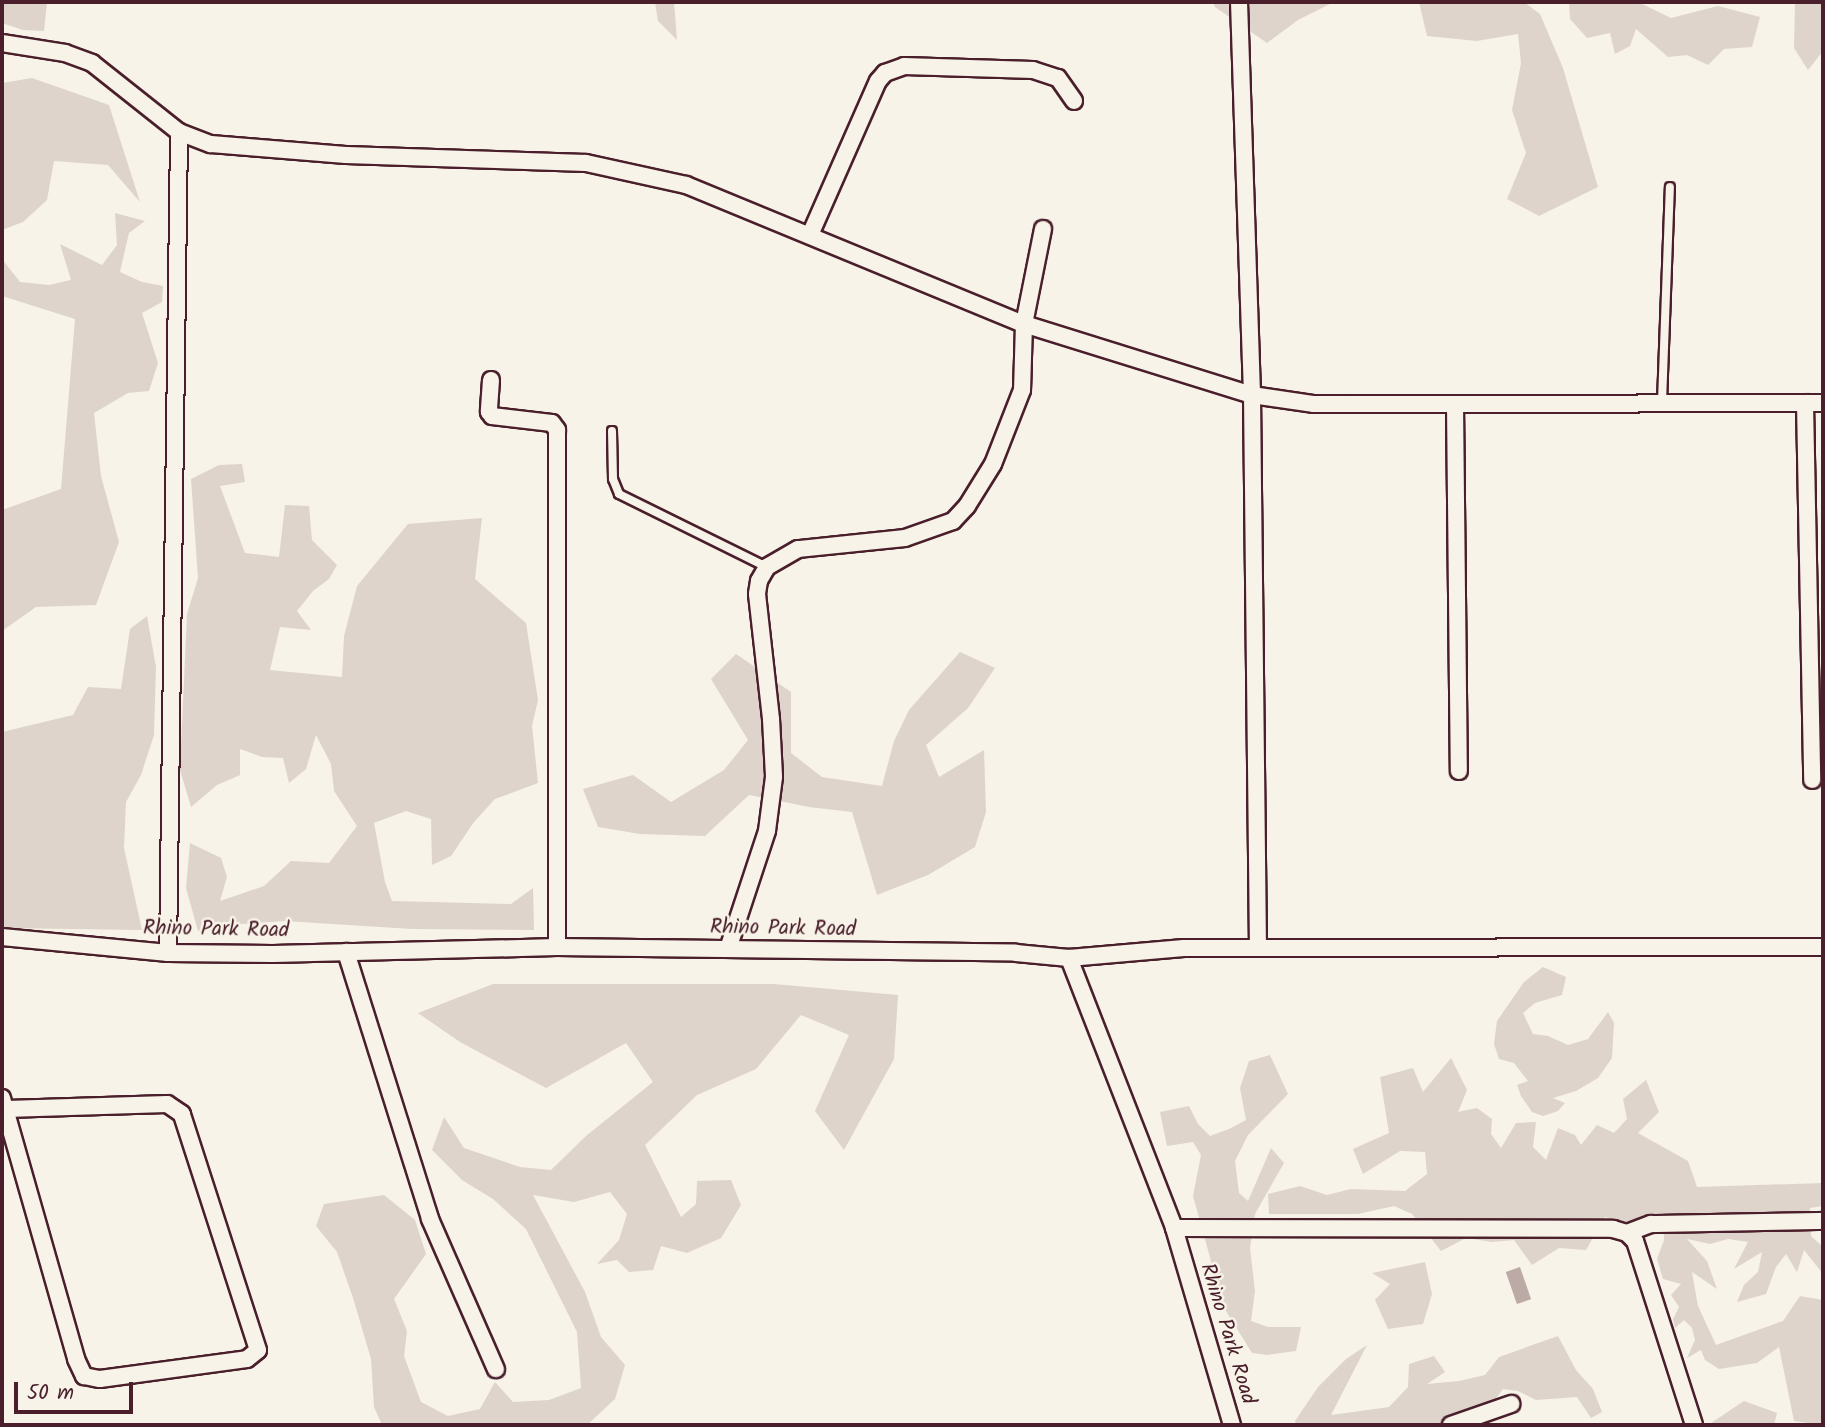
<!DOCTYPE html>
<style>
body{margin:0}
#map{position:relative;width:1825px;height:1427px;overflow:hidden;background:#f7f3e8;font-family:Kalam,sans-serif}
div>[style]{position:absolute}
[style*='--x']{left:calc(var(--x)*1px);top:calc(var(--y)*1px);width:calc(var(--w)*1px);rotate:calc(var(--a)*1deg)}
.green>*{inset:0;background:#ded4cc}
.water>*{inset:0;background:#bcaaa7;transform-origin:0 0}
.roads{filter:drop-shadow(2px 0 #4a1f2b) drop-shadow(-2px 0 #4a1f2b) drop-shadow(0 2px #4a1f2b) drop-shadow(0 -2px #4a1f2b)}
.lane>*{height:8px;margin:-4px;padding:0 4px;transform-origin:4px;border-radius:4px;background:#f7f3e8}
.street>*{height:16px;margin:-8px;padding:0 8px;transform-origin:8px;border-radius:8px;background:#f7f3e8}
span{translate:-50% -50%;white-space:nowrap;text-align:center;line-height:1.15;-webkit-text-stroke:5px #f7f3e8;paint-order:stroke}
.street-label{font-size:21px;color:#4a1f2b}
.frame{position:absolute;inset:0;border:4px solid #4a1f2b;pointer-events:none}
.scale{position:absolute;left:14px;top:1382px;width:119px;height:32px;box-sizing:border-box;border:4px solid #4a1f2b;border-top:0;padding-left:9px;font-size:21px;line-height:24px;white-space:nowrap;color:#4a1f2b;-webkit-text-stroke:5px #f7f3e8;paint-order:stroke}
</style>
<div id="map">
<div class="green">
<div style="clip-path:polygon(2px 2px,47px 2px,44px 31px,23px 30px,2px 23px)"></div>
<div style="clip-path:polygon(655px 2px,674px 2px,677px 40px,658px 21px)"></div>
<div style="clip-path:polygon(1213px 2px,1334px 2px,1298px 20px,1267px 43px,1215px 7px)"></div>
<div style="clip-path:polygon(1419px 2px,1524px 2px,1540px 14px,1563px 68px,1598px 187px,1539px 216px,1507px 199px,1526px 153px,1512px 110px,1521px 63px,1518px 34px,1477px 41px,1427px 36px)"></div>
<div style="clip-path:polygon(1569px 2px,1638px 2px,1671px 18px,1718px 6px,1760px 17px,1752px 47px,1724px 49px,1708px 65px,1687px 55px,1668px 57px,1636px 29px,1630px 46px,1615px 54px,1610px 33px,1587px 38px,1570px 19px)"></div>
<div style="clip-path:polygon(1795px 2px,1823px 2px,1823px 51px,1808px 70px,1794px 48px)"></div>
<div style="clip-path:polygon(32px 78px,109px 105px,140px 202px,108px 165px,54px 161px,47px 200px,23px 222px,2px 230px,2px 83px)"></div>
<div style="clip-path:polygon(115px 213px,145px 221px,129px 233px,120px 272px,142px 282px,163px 286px,162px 302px,142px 313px,158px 363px,149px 391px,128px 393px,94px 413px,101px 476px,119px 542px,96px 605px,36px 607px,2px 631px,2px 510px,61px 489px,75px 319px,2px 296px,2px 259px,20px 282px,49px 285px,71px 280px,60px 244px,102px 265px,117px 245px)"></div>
<div style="clip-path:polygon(242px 464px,245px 482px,220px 486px,245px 553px,279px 557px,285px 505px,309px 506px,312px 540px,337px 565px,329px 579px,313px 591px,297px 611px,311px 630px,280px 627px,270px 670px,342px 677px,344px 636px,357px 586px,408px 524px,482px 518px,475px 579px,526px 623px,538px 700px,532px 726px,538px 783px,495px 799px,474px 822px,451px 856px,432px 865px,431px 819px,406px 811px,374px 823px,385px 882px,392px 901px,511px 904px,533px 888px,534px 930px,412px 929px,285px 921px,227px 925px,198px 931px,186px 888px,190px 843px,221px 858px,227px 877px,220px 901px,264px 886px,291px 861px,329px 863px,357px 826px,334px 791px,331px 764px,316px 735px,306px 769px,289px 783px,283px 758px,262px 757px,240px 749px,240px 775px,217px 785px,191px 807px,180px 770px,187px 614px,198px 578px,191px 479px,219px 465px)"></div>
<div style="clip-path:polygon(147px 616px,156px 667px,154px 735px,141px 775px,126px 802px,124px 848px,142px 930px,2px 928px,2px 732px,73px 715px,88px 687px,121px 689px,130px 629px)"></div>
<div style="clip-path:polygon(960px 652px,995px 668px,968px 708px,926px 745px,939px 777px,984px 750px,986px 812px,975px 847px,928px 875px,877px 895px,852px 812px,809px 807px,749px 795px,705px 836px,640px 834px,598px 827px,583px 789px,633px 775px,671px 802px,724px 770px,748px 740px,711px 679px,736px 654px,791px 692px,791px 753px,822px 777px,882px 786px,894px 741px,909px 710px)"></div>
<div style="clip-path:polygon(1543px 967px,1566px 977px,1562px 995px,1535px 1003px,1523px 1013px,1533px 1034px,1548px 1036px,1568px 1045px,1588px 1039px,1608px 1012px,1614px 1023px,1612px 1058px,1598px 1078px,1576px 1091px,1553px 1098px,1565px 1103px,1558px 1111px,1543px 1116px,1532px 1112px,1521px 1096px,1517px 1085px,1528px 1081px,1514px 1063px,1499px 1059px,1494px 1044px,1497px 1021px,1524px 982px)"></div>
<div style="clip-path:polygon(493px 984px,774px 984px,898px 995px,894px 1059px,844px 1150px,815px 1111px,849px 1035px,801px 1015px,756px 1069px,697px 1095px,645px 1145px,681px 1217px,696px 1204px,697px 1181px,731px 1180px,741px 1205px,721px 1238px,687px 1253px,661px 1246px,653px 1270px,629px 1272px,617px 1260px,597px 1264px,619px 1240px,627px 1214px,610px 1192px,574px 1202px,533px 1195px,585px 1292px,601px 1337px,625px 1365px,615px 1399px,587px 1425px,382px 1425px,374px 1407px,371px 1359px,353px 1298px,337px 1252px,316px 1226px,324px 1204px,384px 1195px,415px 1220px,426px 1254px,394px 1299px,407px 1331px,404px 1356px,421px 1402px,448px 1416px,480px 1409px,495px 1382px,513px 1402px,549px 1400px,581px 1388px,577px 1332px,526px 1229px,493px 1199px,462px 1180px,432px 1150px,444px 1117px,464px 1148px,520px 1167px,551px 1170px,586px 1136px,653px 1082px,626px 1043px,546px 1088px,460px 1042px,418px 1013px)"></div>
<div style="clip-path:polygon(1270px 1055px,1288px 1094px,1248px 1135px,1235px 1161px,1239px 1193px,1248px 1201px,1271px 1148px,1284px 1163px,1255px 1214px,1250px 1248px,1255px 1291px,1251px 1321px,1268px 1327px,1301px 1327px,1296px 1351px,1267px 1355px,1252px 1353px,1224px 1308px,1193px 1196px,1201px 1155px,1193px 1142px,1167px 1146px,1160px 1112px,1189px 1106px,1198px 1124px,1210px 1136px,1229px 1129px,1246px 1120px,1240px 1088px,1249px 1061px)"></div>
<div style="clip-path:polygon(1451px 1058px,1467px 1090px,1458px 1112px,1477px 1108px,1492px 1119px,1491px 1134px,1501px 1148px,1516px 1123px,1536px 1122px,1533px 1147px,1546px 1160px,1558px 1128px,1575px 1135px,1581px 1145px,1597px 1125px,1614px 1133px,1627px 1119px,1623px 1099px,1646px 1080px,1659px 1112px,1638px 1133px,1688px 1161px,1697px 1187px,1823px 1183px,1823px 1206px,1810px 1208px,1811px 1236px,1823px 1247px,1823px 1274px,1804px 1250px,1797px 1272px,1786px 1254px,1776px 1267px,1766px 1294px,1737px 1302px,1744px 1285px,1758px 1272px,1762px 1252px,1734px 1269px,1748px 1242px,1728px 1239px,1710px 1244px,1687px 1239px,1707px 1261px,1717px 1289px,1692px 1272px,1698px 1306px,1716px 1345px,1783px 1321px,1800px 1296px,1823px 1300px,1823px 1425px,1794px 1421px,1779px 1347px,1757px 1363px,1719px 1369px,1705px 1360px,1701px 1350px,1687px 1358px,1695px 1340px,1692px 1328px,1684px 1320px,1675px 1328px,1673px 1319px,1679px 1307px,1671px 1295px,1681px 1284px,1663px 1279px,1657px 1259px,1664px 1240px,1663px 1213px,1628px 1222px,1605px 1217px,1586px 1250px,1559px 1248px,1532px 1265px,1514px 1240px,1492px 1242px,1466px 1238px,1441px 1251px,1412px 1214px,1394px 1206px,1358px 1214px,1269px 1214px,1268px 1194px,1300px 1186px,1327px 1195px,1351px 1189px,1405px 1191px,1427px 1174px,1425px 1152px,1400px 1151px,1363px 1174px,1353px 1149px,1389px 1133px,1380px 1077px,1413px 1068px,1423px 1092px)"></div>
<div style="clip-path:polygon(1425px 1262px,1432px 1294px,1423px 1324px,1388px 1329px,1375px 1300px,1390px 1284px,1372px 1273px)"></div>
<div style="clip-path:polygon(1558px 1336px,1576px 1370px,1593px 1389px,1602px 1412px,1591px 1418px,1577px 1397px,1536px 1400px,1518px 1391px,1503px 1389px,1476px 1425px,1296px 1425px,1295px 1421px,1318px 1387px,1346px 1359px,1367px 1345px,1331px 1415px,1389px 1407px,1408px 1387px,1409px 1364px,1434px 1356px,1445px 1372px,1427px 1384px,1459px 1381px,1485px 1375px,1499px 1357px)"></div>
<div style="clip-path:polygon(1744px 1401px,1777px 1413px,1774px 1425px,1712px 1425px,1711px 1423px)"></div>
</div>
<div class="water">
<div style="left:1520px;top:1267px;width:34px;height:15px;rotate:71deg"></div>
</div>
<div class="roads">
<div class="lane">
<div style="--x:1662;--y:402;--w:215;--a:-87.9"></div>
<div style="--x:612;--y:431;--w:48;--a:88.8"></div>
<div style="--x:613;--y:479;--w:16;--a:68"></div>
<div style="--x:619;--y:494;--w:165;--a:26.3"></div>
</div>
<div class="street">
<div style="--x:1239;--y:2;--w:393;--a:88.1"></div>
<div style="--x:1252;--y:395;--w:553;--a:89.38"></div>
<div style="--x:2;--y:43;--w:64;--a:9"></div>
<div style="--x:65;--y:53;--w:29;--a:20"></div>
<div style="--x:92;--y:63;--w:111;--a:38.4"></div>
<div style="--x:179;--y:132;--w:34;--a:21"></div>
<div style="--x:211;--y:144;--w:135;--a:4.7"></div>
<div style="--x:346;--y:155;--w:240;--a:1.9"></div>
<div style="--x:586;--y:163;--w:102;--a:12.4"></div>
<div style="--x:686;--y:185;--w:365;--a:22.4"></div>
<div style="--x:1024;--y:324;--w:66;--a:91.7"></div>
<div style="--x:1022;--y:390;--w:79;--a:111.4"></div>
<div style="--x:993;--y:464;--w:49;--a:121.8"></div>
<div style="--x:967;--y:506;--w:21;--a:133"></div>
<div style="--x:953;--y:521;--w:51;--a:160.5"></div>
<div style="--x:905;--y:538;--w:108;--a:174.1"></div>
<div style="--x:798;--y:549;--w:36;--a:150"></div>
<div style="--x:767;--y:567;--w:16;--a:120"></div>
<div style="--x:759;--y:581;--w:13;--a:99"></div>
<div style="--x:757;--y:594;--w:126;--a:83.6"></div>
<div style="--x:771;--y:719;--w:58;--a:87"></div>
<div style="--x:774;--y:777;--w:54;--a:97.4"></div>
<div style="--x:767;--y:831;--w:124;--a:108.3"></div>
<div style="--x:1043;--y:229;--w:97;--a:101.3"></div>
<div style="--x:1024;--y:324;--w:239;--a:17.3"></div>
<div style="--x:1252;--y:395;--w:63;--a:8.3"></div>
<div style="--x:1314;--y:404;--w:42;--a:0"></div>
<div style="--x:1356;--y:404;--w:467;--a:-0.1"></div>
<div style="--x:810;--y:235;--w:168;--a:-66.2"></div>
<div style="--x:878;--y:81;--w:11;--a:-49"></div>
<div style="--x:885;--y:73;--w:20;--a:-20"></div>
<div style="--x:904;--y:66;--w:129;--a:1.8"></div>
<div style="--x:1033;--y:70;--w:26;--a:18"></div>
<div style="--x:1058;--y:78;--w:28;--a:55"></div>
<div style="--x:491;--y:380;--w:32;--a:94"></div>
<div style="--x:489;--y:412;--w:5;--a:53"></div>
<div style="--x:492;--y:416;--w:60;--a:6.7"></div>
<div style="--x:552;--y:423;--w:9;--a:54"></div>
<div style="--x:557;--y:430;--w:517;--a:90"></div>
<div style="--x:1805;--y:403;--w:377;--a:88.9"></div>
<div style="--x:1455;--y:404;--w:367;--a:89.4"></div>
<div style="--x:2;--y:937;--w:167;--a:5.5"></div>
<div style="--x:168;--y:953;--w:105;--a:0.5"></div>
<div style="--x:273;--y:954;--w:284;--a:-1.4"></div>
<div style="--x:557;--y:947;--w:459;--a:0.7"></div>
<div style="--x:1016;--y:953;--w:53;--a:5.4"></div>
<div style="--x:1069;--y:958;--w:115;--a:-5"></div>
<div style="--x:1184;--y:948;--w:639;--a:-0.09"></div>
<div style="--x:346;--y:952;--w:280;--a:72.5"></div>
<div style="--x:430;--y:1219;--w:164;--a:66.3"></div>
<div style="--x:168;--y:953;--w:821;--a:-89.23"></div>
<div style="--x:1069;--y:958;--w:290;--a:68.7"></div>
<div style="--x:1174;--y:1228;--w:205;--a:73.6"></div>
<div style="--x:2;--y:1098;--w:11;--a:75"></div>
<div style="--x:5;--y:1109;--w:260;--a:74.1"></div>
<div style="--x:76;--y:1359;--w:19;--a:65"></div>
<div style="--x:84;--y:1376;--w:16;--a:11"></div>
<div style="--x:100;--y:1379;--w:148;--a:-7.7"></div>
<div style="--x:247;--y:1359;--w:14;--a:-39"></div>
<div style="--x:258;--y:1350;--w:248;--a:-107.9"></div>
<div style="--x:182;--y:1114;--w:18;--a:-146"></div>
<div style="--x:167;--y:1104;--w:162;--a:178.2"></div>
<div style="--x:1174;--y:1228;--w:439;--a:0.1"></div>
<div style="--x:1613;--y:1229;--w:15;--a:16"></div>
<div style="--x:1627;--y:1233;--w:11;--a:45"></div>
<div style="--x:1635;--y:1241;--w:193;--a:72.2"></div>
<div style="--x:1627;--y:1233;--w:26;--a:-21"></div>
<div style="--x:1651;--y:1224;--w:172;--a:-1"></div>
<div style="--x:1451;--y:1425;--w:64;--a:-19.3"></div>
</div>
</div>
<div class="street-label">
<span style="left:783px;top:929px;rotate:1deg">Rhino Park Road</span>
<span style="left:216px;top:930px;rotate:1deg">Rhino Park Road</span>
<span style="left:1227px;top:1334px;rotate:73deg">Rhino Park Road</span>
</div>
<div class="frame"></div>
<div class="scale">50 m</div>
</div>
